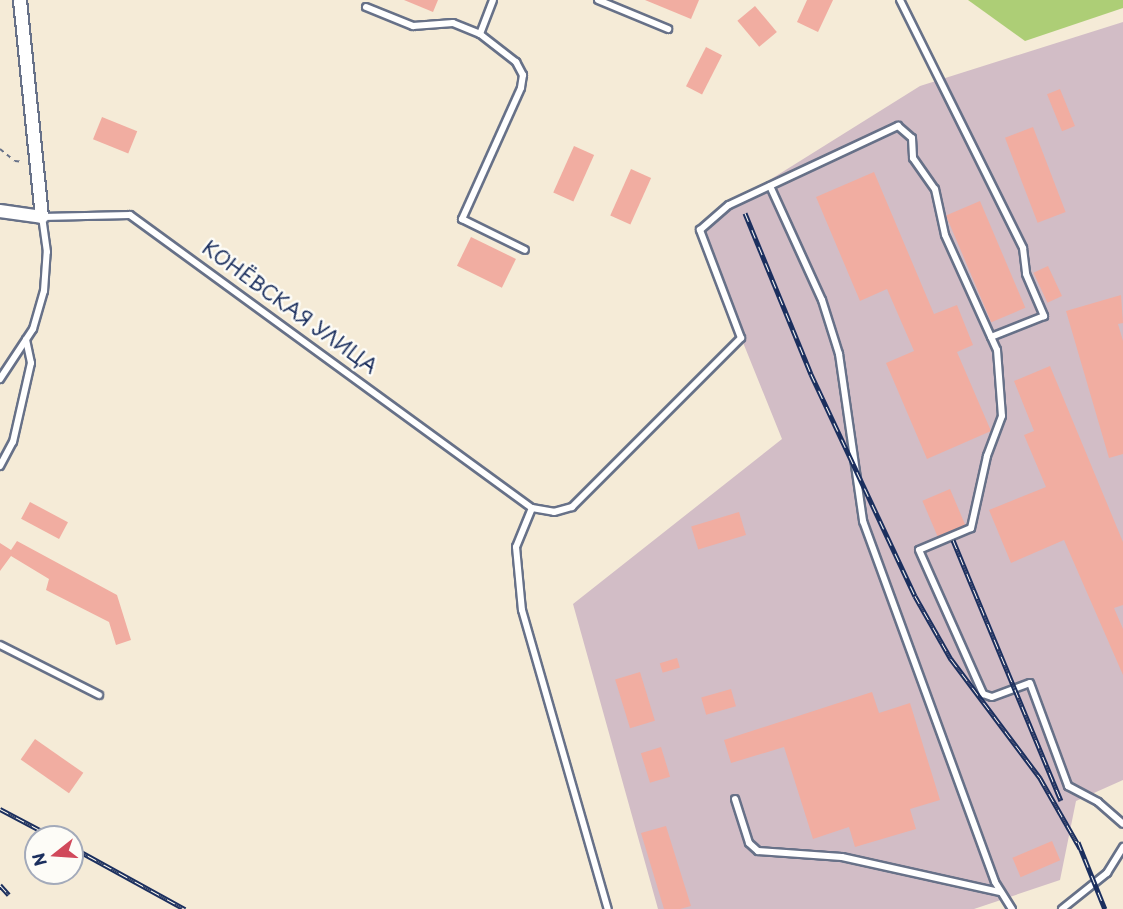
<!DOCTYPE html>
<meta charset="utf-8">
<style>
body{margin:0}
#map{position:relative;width:1123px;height:909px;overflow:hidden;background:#f5ebd7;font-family:"Playpen Sans",sans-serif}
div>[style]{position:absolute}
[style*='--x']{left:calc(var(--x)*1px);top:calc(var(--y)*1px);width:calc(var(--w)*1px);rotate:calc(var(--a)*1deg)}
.industrial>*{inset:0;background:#d2bdc6}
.green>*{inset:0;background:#adce76}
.building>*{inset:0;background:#f1ada1;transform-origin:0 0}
.path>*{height:2px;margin-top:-1px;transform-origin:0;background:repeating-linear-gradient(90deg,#677188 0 4.5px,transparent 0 9px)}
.roads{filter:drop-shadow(2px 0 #677188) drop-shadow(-2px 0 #677188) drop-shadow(0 2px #677188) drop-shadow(0 -2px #677188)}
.lane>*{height:6px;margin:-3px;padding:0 3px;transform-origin:3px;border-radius:3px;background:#fff}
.street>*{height:12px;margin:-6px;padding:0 6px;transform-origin:6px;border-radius:6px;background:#fff}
.rail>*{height:5px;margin-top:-2.5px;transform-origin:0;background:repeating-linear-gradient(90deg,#fdfcf7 0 9px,#1b2f5e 0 18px);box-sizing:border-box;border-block:2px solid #1b2f5e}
span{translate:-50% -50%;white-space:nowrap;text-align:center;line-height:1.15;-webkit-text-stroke:5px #fdfcf7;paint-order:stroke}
.street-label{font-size:20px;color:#1b2f5e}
.north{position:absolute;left:24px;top:825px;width:60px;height:60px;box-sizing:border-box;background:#fdfcf7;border:2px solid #a3aaba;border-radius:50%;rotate:253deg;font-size:16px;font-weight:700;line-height:24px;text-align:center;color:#1b2f5e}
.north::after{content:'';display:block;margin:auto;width:21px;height:27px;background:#d1495b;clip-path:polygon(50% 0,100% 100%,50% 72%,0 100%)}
</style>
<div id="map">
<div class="industrial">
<div style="clip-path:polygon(1123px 22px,1123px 780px,1076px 801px,1060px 880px,974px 909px,658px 909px,573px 604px,782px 439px,696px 226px,920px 86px)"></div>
</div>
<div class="green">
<div style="clip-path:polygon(968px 0,1123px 0,1123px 8px,1025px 41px)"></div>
</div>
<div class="building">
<div style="clip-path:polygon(404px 0,438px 0,433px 12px)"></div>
<div style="clip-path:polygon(645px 0,699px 0,691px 19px)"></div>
<div style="clip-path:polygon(807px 0,833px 0,818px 32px,797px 22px)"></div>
<div style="left:755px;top:6px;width:34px;height:23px;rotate:50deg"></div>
<div style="left:706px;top:47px;width:18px;height:44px;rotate:27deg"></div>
<div style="left:1060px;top:89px;width:40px;height:14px;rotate:68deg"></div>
<div style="left:102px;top:117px;width:38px;height:24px;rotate:22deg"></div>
<div style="left:1033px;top:127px;width:91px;height:30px;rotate:69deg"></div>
<div style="left:574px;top:146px;width:22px;height:51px;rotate:24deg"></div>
<div style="left:631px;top:169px;width:22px;height:51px;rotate:24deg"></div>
<div style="clip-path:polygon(874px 172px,934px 314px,957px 305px,973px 345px,957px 352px,991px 431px,927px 459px,886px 363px,914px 351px,887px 289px,860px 301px,816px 197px)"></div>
<div style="left:980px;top:201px;width:116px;height:37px;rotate:67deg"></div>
<div style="left:471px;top:237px;width:50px;height:32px;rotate:26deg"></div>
<div style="left:1048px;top:266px;width:33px;height:16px;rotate:65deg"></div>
<div style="clip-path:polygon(1121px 295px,1123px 323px,1118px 324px,1123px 341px,1123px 454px,1109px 458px,1066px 311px)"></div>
<div style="clip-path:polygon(1050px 366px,1123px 542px,1123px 605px,1114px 608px,1123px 629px,1123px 675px,1064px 540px,1011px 563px,989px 510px,1046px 487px,1024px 435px,1034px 431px,1014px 381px)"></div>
<div style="left:950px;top:489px;width:39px;height:30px;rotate:67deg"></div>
<div style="left:30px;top:502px;width:43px;height:19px;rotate:28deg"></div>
<div style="left:739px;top:512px;width:24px;height:50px;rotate:73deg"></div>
<div style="clip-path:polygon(17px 541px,117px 595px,131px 640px,116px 645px,109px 622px,46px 590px,49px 579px,11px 556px,0 571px,0 543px,11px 550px)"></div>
<div style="left:677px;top:658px;width:10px;height:18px;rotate:73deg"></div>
<div style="left:640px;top:672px;width:51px;height:26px;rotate:73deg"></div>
<div style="left:731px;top:689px;width:18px;height:31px;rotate:74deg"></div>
<div style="clip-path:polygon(872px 692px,879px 713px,910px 703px,940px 800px,910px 809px,916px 829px,855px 847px,849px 827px,813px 839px,784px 747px,731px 763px,724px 740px)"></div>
<div style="left:35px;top:739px;width:59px;height:25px;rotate:35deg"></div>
<div style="left:661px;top:747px;width:31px;height:21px;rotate:73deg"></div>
<div style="clip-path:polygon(666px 826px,691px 906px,680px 909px,664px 909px,641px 833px)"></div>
<div style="left:1052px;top:841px;width:21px;height:43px;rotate:67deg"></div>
</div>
<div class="path">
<div style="--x:0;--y:149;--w:19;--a:39"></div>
<div style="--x:15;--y:161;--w:9;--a:6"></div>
</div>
<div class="roads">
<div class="lane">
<div style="--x:598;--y:0;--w:76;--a:22.5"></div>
<div style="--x:900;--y:0;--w:277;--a:63.6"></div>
<div style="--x:1023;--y:248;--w:26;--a:83"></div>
<div style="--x:1026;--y:274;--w:46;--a:66.8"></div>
<div style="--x:1044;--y:316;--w:57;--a:158.4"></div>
<div style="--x:366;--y:7;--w:51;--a:22"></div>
<div style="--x:413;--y:26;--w:40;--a:-4.3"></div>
<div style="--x:453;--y:23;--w:29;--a:22"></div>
<div style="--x:480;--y:34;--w:36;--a:-69"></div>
<div style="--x:480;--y:34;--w:46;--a:37.9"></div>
<div style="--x:516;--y:62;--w:15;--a:62"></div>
<div style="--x:523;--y:75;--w:13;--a:99"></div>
<div style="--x:521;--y:88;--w:144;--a:114.2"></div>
<div style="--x:462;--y:219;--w:70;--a:26.2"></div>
<div style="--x:770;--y:186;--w:125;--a:65.5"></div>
<div style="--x:822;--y:300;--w:57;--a:72.5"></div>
<div style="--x:839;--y:354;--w:169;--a:81.8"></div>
<div style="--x:863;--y:521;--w:384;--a:69.9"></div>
<div style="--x:995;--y:882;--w:32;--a:58"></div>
<div style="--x:0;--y:379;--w:60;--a:-56.6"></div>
<div style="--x:33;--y:329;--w:40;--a:-74"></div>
<div style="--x:44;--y:291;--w:39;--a:-86"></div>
<div style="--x:47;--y:252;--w:35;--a:-98"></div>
<div style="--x:42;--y:217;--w:88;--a:-1.3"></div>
<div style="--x:130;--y:215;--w:497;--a:36.1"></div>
<div style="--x:532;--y:508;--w:22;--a:10"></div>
<div style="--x:554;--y:512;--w:19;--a:-16"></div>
<div style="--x:572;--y:507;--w:239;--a:-45"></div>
<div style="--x:741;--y:338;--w:116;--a:-110.8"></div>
<div style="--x:700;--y:230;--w:38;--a:-41"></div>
<div style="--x:729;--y:205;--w:187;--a:-25.1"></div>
<div style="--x:898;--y:126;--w:18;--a:41"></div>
<div style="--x:912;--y:138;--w:20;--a:87"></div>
<div style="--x:913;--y:158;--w:38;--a:55"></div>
<div style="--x:935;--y:189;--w:47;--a:77.7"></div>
<div style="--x:945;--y:235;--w:126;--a:65.7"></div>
<div style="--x:997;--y:350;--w:66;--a:85.7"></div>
<div style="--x:1002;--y:416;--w:43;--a:110.6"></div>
<div style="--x:987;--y:456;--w:74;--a:102.5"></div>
<div style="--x:971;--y:528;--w:56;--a:157.1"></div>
<div style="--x:919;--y:550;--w:158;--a:66"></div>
<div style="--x:983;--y:694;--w:9;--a:18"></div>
<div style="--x:992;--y:697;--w:40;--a:-20.2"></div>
<div style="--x:1030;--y:683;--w:110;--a:69.7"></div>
<div style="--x:1068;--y:786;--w:34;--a:28"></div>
<div style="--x:1098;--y:802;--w:33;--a:41"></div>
<div style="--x:0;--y:466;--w:27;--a:-62"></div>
<div style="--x:13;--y:442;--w:81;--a:-77.2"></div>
<div style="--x:31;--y:363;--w:24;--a:-102"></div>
<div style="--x:532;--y:508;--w:42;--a:112.3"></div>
<div style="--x:516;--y:547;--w:63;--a:84.6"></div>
<div style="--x:522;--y:610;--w:311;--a:74"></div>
<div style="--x:0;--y:645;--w:111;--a:26.8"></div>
<div style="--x:735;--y:799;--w:46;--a:72.3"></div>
<div style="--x:749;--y:843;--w:12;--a:42"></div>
<div style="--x:758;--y:851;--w:84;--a:4.1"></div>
<div style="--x:842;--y:857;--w:162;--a:12.5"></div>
<div style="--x:1062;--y:909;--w:58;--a:-38.7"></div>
<div style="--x:1107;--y:873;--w:31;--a:-58"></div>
</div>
<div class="street">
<div style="--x:0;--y:211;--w:42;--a:8.1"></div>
<div style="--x:42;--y:217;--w:218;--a:-95.8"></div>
</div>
</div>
<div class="rail">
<div style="--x:745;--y:213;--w:174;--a:67.7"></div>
<div style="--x:811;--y:374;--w:245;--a:64.9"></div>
<div style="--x:915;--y:596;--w:73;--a:60.3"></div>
<div style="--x:951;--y:659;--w:149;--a:53.2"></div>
<div style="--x:1040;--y:778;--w:81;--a:60.3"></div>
<div style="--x:953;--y:540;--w:282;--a:67.5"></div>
<div style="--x:0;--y:809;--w:60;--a:27.8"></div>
<div style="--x:1078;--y:842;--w:72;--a:68.1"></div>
<div style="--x:72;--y:847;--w:129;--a:28.8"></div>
<div style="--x:0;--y:885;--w:13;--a:48"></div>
</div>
<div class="street-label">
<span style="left:290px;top:307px;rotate:36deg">КОНЁВСКАЯ УЛИЦА</span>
</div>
<div class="north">N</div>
</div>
